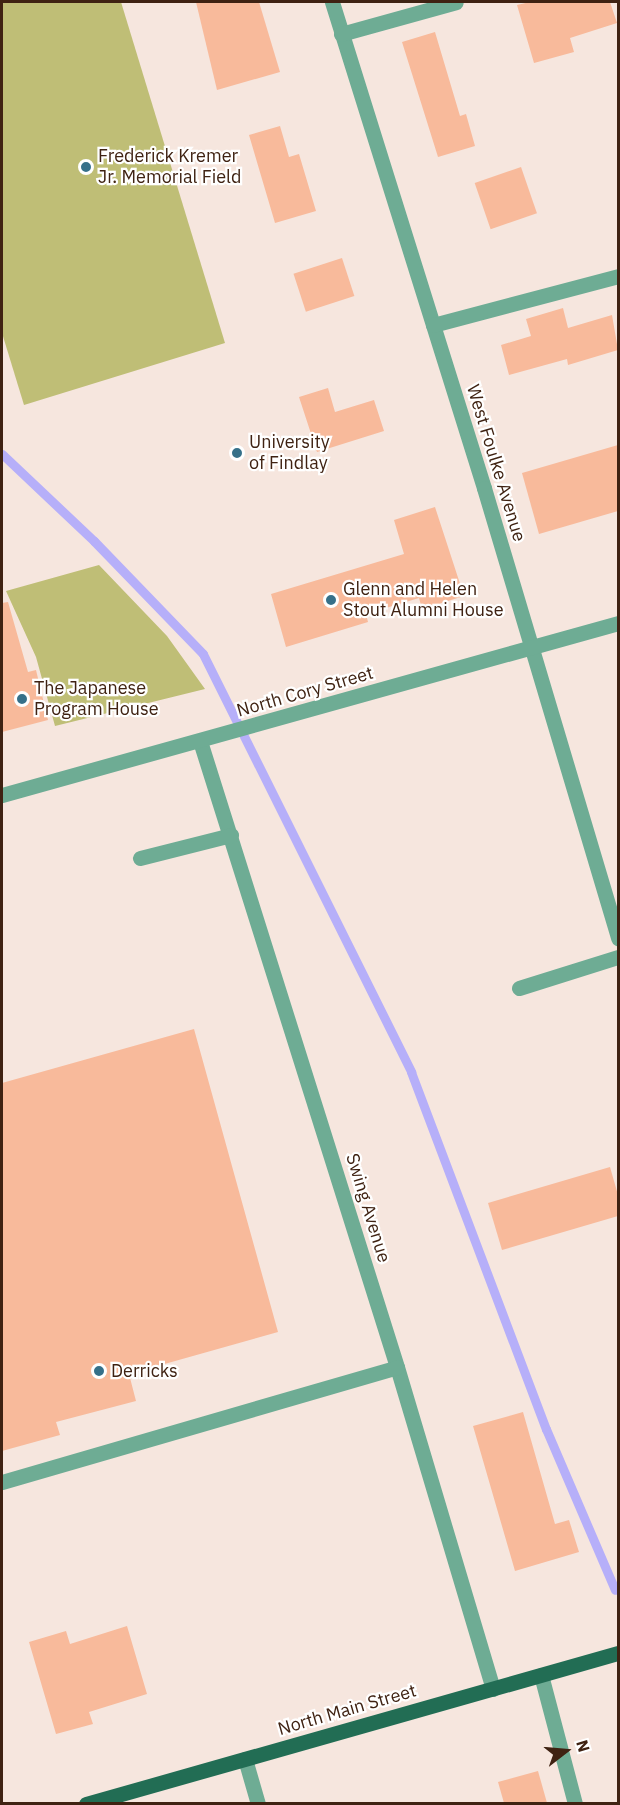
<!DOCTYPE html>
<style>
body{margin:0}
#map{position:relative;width:620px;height:1805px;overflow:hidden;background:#f6e6de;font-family:"IBM Plex Sans",sans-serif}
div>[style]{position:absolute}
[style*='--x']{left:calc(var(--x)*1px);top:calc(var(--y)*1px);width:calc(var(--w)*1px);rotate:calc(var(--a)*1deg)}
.green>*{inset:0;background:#bfbe76}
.stream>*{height:9px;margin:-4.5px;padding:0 4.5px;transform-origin:4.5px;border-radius:4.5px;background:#b6aff9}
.building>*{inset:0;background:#f8ba9b;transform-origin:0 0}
.minor>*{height:15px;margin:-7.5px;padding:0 7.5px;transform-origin:7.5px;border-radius:7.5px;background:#6eac94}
.major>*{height:15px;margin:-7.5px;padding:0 7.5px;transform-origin:7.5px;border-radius:7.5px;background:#226d54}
.dots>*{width:16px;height:16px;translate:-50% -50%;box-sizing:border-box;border:3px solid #fff;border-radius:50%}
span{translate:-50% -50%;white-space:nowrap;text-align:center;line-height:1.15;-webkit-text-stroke:4.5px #fff;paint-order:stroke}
.poi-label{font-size:18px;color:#3f2212}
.left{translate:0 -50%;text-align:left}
.street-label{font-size:18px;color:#3f2212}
.frame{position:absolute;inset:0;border:3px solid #3f2212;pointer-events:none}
.north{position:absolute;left:536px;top:1721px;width:60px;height:60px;-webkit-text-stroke:4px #fff;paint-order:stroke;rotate:74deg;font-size:16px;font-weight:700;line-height:24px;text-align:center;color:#3f2212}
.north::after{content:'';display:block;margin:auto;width:21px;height:27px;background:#3f2212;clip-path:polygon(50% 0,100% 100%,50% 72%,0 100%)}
</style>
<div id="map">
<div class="green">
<div style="clip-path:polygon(2px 2px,121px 2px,225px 343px,24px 405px,2px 333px)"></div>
<div style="clip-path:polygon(99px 565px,167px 636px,205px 689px,55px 726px,36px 657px,6px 591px)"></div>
</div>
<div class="stream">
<div style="--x:2;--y:454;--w:127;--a:43.4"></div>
<div style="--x:94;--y:541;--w:157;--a:46"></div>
<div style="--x:203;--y:654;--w:467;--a:63.5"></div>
<div style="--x:411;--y:1072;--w:382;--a:69.3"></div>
<div style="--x:546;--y:1429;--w:175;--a:66.8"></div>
</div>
<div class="building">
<div style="clip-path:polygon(196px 2px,259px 2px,280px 72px,217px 90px)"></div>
<div style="clip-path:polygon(530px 2px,610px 2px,617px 23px,570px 38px,574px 52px,534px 63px,517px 5px)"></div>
<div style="clip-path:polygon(435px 32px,460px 116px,466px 114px,475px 146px,438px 157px,402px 42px)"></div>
<div style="clip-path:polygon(280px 126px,289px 157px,299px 154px,316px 211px,275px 223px,249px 135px)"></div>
<div style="left:521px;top:167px;width:49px;height:49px;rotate:71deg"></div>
<div style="left:342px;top:258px;width:40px;height:51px;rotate:72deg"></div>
<div style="clip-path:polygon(563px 308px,568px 328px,612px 315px,618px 350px,568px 365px,567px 359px,509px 375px,501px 345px,531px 336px,526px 319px)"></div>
<div style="clip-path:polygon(328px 388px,335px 412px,374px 400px,384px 431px,317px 452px,299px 397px)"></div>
<div style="clip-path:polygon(618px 445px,618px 511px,539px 534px,522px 473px)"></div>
<div style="clip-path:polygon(435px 507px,464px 596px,422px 609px,419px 598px,366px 614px,368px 622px,286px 647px,271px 594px,404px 554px,394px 520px)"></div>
<div style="clip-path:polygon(8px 602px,28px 672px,36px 670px,48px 720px,2px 732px,2px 603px)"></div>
<div style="clip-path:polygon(194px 1029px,278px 1332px,129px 1374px,136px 1401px,56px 1422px,60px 1435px,2px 1451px,2px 1083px)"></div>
<div style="clip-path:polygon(610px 1167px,618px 1195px,618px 1216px,502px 1250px,488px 1203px)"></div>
<div style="clip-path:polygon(523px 1412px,555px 1524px,569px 1520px,579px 1552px,515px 1571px,473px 1426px)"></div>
<div style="clip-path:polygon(127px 1626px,147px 1694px,89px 1712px,93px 1724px,56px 1734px,29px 1642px,66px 1631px,70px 1644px)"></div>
<div style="clip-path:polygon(538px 1771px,547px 1803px,504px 1803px,498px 1782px)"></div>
</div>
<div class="minor">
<div style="--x:332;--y:2;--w:509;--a:72.63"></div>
<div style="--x:484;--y:488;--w:470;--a:73.4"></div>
<div style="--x:341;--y:34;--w:119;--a:-15.5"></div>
<div style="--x:433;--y:325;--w:191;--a:-14.8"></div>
<div style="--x:200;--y:741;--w:656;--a:72.53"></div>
<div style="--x:397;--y:1367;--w:336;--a:73.4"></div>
<div style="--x:2;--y:795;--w:640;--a:-15.6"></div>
<div style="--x:140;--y:858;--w:94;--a:-14.2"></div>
<div style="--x:519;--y:988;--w:104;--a:-17.4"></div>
<div style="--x:2;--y:1482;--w:411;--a:-16.2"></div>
<div style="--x:541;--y:1675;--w:133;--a:75.2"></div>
<div style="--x:245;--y:1759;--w:47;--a:73.9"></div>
</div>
<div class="major">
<div style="--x:86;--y:1804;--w:553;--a:-15.85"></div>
</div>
<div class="dots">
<div style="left:86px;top:167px;background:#367089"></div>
<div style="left:237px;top:453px;background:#367089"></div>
<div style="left:331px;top:600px;background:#367089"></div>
<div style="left:22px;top:699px;background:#367089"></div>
<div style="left:99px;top:1371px;background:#367089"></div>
</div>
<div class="poi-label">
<span class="left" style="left:98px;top:167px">Frederick Kremer<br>Jr. Memorial Field</span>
<span class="left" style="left:249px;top:453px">University<br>of Findlay</span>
<span class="left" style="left:343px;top:600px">Glenn and Helen<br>Stout Alumni House</span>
<span class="left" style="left:34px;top:699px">The Japanese<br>Program House</span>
<span class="left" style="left:111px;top:1371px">Derricks</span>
</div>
<div class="street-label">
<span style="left:496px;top:463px;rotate:73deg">West Foulke Avenue</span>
<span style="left:305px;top:692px;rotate:-16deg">North Cory Street</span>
<span style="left:368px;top:1208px;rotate:73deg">Swing Avenue</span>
<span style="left:347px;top:1710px;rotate:-16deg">North Main Street</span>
</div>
<div class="frame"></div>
<div class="north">N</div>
</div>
